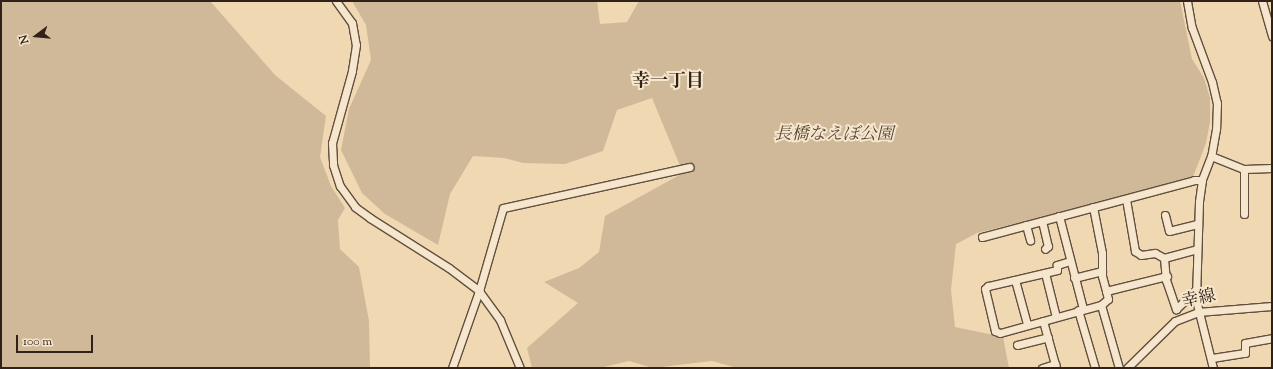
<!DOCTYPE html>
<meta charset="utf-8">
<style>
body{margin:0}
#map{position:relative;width:1273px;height:369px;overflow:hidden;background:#f0d8b2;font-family:"Sorts Mill Goudy","Noto Serif JP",serif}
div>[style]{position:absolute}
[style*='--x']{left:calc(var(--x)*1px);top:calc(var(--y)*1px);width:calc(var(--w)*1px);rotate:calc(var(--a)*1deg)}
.green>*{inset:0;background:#d0b998}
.roads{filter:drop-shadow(1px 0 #624f3e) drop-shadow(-1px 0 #624f3e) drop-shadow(0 1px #624f3e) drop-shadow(0 -1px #624f3e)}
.minor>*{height:7px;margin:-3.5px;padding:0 3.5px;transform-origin:3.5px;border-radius:3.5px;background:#f5e6cd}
span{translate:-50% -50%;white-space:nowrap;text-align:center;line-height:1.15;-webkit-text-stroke:4px #f5e6cd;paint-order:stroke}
.park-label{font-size:17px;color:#5a4738;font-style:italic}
.street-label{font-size:17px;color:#322118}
.neighbourhood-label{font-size:18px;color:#322118;font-weight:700}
.frame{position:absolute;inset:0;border:2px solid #322118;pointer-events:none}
.north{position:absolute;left:16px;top:16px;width:40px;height:40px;-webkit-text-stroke:3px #f5e6cd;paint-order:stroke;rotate:254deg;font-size:11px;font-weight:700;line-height:16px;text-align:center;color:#322118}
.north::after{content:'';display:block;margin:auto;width:14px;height:18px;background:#322118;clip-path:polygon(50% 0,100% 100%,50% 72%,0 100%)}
.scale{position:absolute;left:16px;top:335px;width:77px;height:18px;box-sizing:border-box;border:2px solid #322118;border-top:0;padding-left:5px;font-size:12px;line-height:14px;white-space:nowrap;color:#322118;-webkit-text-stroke:3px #f5e6cd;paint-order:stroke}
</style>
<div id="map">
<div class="green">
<div style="clip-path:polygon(1px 1px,210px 1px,275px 75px,326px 116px,320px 157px,331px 186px,345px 208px,338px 220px,340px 249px,359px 267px,369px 321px,370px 368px,1px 368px)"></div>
<div style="clip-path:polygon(352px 1px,597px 1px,600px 24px,627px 22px,639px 1px,1180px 1px,1192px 59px,1204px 78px,1210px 98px,1210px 122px,1206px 143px,1193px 177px,1023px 225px,1013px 224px,977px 233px,956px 244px,951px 290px,955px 327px,1003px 337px,1009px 368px,737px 368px,712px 361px,653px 368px,629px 361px,600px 368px,532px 368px,527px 348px,578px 303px,544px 282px,579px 268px,599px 252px,605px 216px,683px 173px,652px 98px,617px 110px,603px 151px,565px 164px,523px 163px,504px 158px,473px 156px,450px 194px,438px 245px,385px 214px,362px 193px,341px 150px,349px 109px,371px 60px,366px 25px)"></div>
</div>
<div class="roads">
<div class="minor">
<div style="--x:336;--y:1;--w:27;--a:54"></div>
<div style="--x:352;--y:23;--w:22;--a:80"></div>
<div style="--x:356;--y:45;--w:26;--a:99"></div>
<div style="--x:352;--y:71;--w:75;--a:105.5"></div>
<div style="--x:332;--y:143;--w:22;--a:87"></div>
<div style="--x:333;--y:165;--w:22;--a:72"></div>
<div style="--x:340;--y:186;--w:26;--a:54"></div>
<div style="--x:355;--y:207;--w:19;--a:36"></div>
<div style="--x:370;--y:218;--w:93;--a:32.3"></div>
<div style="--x:449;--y:268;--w:38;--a:37"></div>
<div style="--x:479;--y:291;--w:36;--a:54"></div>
<div style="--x:500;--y:320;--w:52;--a:67.4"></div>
<div style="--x:1187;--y:1;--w:27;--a:80"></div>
<div style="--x:1192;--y:28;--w:58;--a:69.7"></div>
<div style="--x:1212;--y:82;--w:22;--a:77"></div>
<div style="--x:1217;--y:103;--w:26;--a:92"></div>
<div style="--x:1216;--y:129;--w:27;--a:100"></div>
<div style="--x:1211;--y:156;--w:26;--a:111"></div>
<div style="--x:1202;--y:180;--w:22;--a:98"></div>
<div style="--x:1199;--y:202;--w:98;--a:91.8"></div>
<div style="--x:1196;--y:300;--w:70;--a:76"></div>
<div style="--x:1262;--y:1;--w:37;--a:74"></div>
<div style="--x:1211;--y:156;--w:35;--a:22"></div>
<div style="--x:1244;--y:169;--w:28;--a:-2"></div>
<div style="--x:1126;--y:199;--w:53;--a:80.2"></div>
<div style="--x:1135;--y:251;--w:7;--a:34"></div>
<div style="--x:1141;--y:255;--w:14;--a:-8"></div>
<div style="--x:1155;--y:253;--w:10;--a:29"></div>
<div style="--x:1164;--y:258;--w:22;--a:85"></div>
<div style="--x:1166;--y:280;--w:31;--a:71"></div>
<div style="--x:1176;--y:309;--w:29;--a:-44"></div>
<div style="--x:1093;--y:207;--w:47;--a:78.9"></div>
<div style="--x:1102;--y:253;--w:23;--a:90"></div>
<div style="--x:1102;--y:276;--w:16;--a:75"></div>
<div style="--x:1244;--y:214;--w:45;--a:-90"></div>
<div style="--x:1165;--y:215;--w:16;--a:76"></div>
<div style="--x:1169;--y:231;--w:30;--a:-14"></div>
<div style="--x:1059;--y:216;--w:96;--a:75.5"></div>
<div style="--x:1042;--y:221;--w:26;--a:77"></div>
<div style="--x:1048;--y:246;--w:4;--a:135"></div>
<div style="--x:1026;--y:225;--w:16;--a:75"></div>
<div style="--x:982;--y:237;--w:220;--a:-15"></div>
<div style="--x:1194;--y:180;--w:8;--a:0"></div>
<div style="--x:1164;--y:258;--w:34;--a:-15"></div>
<div style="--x:1070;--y:261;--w:14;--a:163"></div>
<div style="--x:1057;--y:265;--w:5;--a:90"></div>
<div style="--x:1057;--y:270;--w:71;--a:166.9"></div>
<div style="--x:988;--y:286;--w:4;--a:135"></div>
<div style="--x:985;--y:289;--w:43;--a:76.6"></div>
<div style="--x:995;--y:331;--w:5;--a:22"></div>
<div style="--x:1000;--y:333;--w:105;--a:-15.5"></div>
<div style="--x:1101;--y:305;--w:9;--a:-41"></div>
<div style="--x:1108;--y:299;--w:8;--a:-104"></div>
<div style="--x:1106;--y:291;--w:63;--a:-13.8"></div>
<div style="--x:1045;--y:273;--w:45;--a:76"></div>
<div style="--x:1074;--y:278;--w:29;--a:-14"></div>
<div style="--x:1015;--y:280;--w:46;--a:74.7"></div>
<div style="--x:1101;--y:305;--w:66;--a:74.1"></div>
<div style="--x:1078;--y:310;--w:60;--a:73.7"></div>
<div style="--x:1043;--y:321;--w:49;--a:74.5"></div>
<div style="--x:1017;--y:345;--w:32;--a:-14"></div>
<div style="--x:1212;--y:358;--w:33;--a:-9"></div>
<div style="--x:1245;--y:353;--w:10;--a:-90"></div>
<div style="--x:1245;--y:343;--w:27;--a:-10"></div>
<div style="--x:452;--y:368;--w:82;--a:-70.7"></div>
<div style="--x:479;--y:291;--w:86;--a:-73.9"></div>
<div style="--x:503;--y:208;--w:191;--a:-12.4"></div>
<div style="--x:1042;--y:368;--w:14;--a:-17"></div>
<div style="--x:1127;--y:368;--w:67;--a:-44.4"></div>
<div style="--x:1175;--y:321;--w:25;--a:-21"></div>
<div style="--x:1198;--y:312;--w:74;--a:-4.6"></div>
</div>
</div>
<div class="park-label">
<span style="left:834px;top:136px">長橋なえぼ公園</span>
</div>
<div class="street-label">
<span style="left:1199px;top:300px;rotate:-12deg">幸線</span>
</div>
<div class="neighbourhood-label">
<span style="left:668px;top:82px">幸一丁目</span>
</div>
<div class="frame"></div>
<div class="north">N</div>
<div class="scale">100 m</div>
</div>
